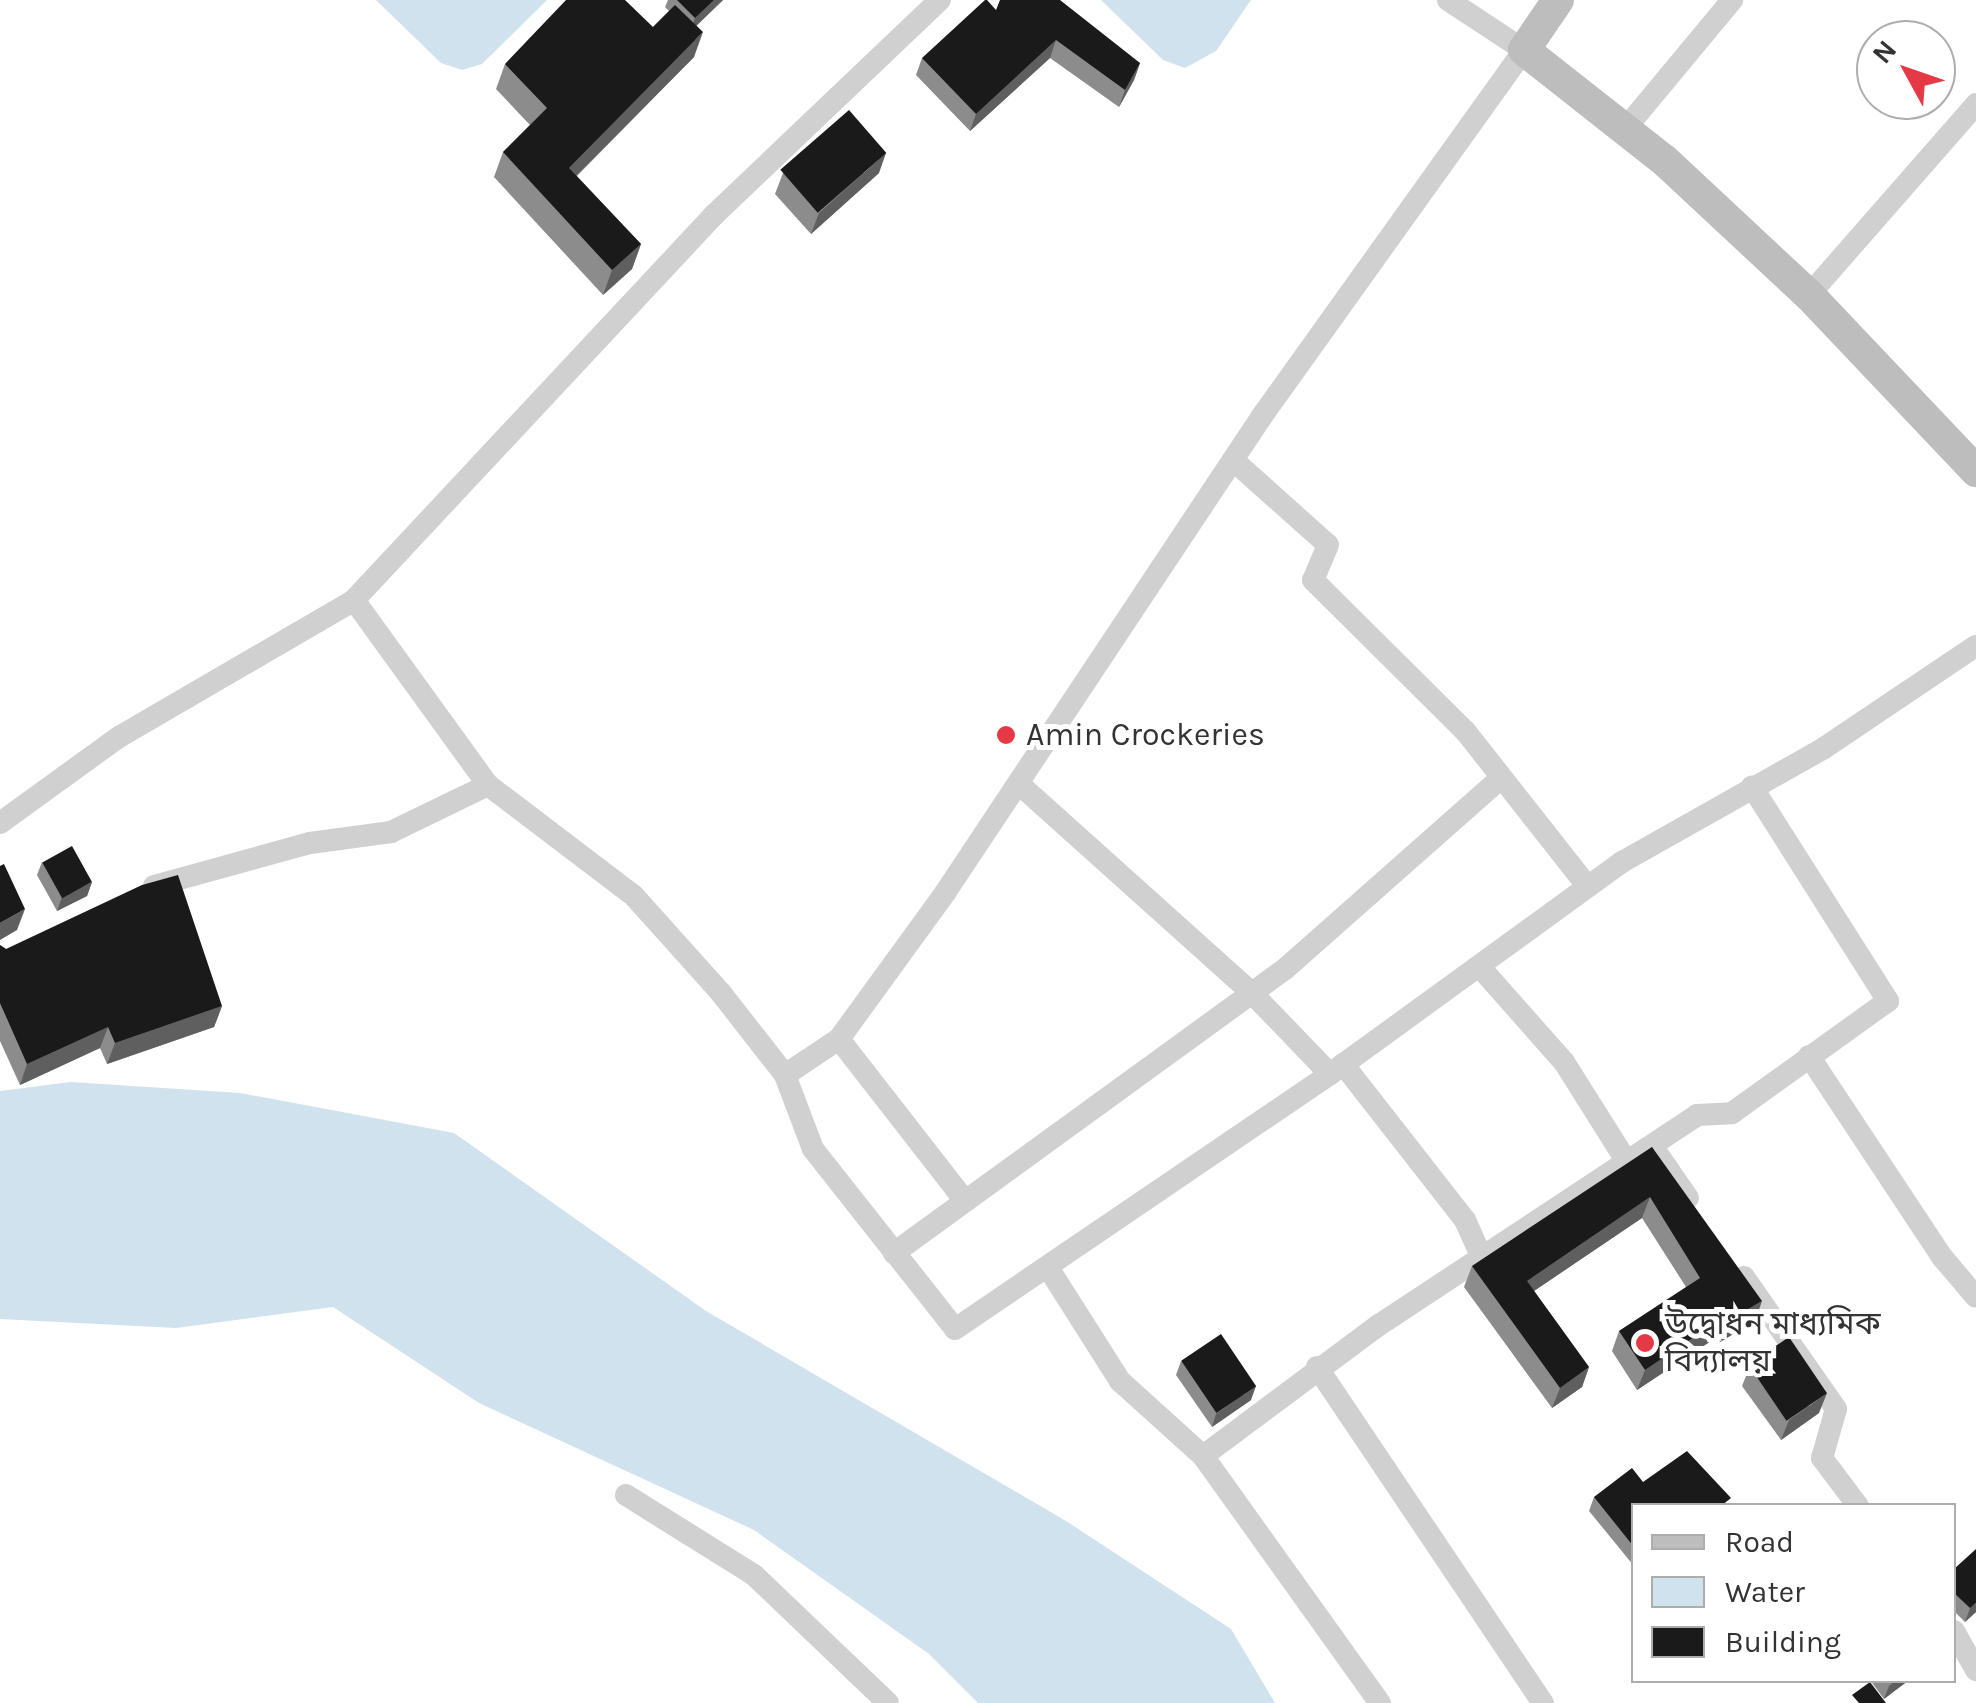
<!DOCTYPE html>
<meta charset="utf-8">
<style>
body{margin:0}
#map{position:relative;width:1976px;height:1703px;overflow:hidden;background:#fff;font-family:Karla,"Noto Sans Bengali",sans-serif}
div>[style]{position:absolute}
[style*='--x']{left:calc(var(--x)*1px);top:calc(var(--y)*1px);width:calc(var(--w)*1px);rotate:calc(var(--a)*1deg)}
.water>*{inset:0;background:#cfe2ee}
.minor>*{height:22px;margin:-11px;padding:0 11px;transform-origin:11px;border-radius:11px;background:#d0d0d0}
.secondary>*{height:32px;margin:-16px;padding:0 16px;transform-origin:16px;border-radius:16px;background:#bdbdbd}
.wall>*{inset:0;background:#8c8c8c}
.shaded-wall>*{inset:0;background:#5f5f5f}
.building>*{inset:0;background:#1a1a1a;transform-origin:0 0}
.dots>*{width:28px;height:28px;translate:-50% -50%;box-sizing:border-box;border:5px solid #fff;border-radius:50%}
span{translate:-50% -50%;white-space:nowrap;text-align:center;line-height:1.15;-webkit-text-stroke:10px #fff;paint-order:stroke}
.poi-label{font-size:32px;color:#333}
.left{translate:0 -50%;text-align:left}
.legend{position:absolute;left:1631px;top:1503px;width:325px;height:180px;box-sizing:border-box;background:#fff;border:2px solid #adadad;margin:0;padding:12px 18px;list-style:none;font-size:30px;color:#333}
.legend li{display:flex;align-items:center;gap:20px;height:50px}
.legend b{width:50px;border:2px solid #adadad}
.north{position:absolute;left:1856px;top:20px;width:100px;height:100px;box-sizing:border-box;background:#fff;border:2px solid #adadad;border-radius:50%;rotate:310deg;font-size:28px;font-weight:700;line-height:40px;text-align:center;color:#333}
.north::after{content:'';display:block;margin:auto;width:35px;height:45px;background:#e63946;clip-path:polygon(50% 0,100% 100%,50% 72%,0 100%)}
</style>
<div id="map">
<div class="water">
<div style="clip-path:polygon(376px 0,547px 0,482px 64px,462px 70px,441px 63px)"></div>
<div style="clip-path:polygon(1101px 0,1251px 0,1216px 51px,1185px 68px,1163px 60px)"></div>
<div style="clip-path:polygon(71px 1082px,240px 1093px,454px 1133px,706px 1311px,1066px 1521px,1231px 1629px,1275px 1703px,978px 1703px,929px 1654px,754px 1530px,479px 1403px,333px 1307px,176px 1328px,0 1319px,0 1091px)"></div>
</div>
<div class="minor">
<div style="--x:1625;--y:129;--w:168;--a:-50.3"></div>
<div style="--x:1809;--y:295;--w:254;--a:-48.8"></div>
<div style="--x:1233;--y:460;--w:127;--a:41.8"></div>
<div style="--x:1328;--y:545;--w:38;--a:113"></div>
<div style="--x:1313;--y:580;--w:216;--a:44.8"></div>
<div style="--x:1466;--y:732;--w:197;--a:51.8"></div>
<div style="--x:354;--y:600;--w:228;--a:54.1"></div>
<div style="--x:488;--y:785;--w:183;--a:37.2"></div>
<div style="--x:634;--y:896;--w:130;--a:48.1"></div>
<div style="--x:721;--y:993;--w:104;--a:52"></div>
<div style="--x:785;--y:1075;--w:79;--a:69.3"></div>
<div style="--x:813;--y:1149;--w:229;--a:51.7"></div>
<div style="--x:955;--y:1329;--w:453;--a:-34.2"></div>
<div style="--x:1330;--y:1074;--w:361;--a:-36"></div>
<div style="--x:1622;--y:862;--w:232;--a:-29.4"></div>
<div style="--x:1824;--y:748;--w:183;--a:-33.9"></div>
<div style="--x:1019;--y:784;--w:312;--a:41.9"></div>
<div style="--x:1251;--y:992;--w:114;--a:46.1"></div>
<div style="--x:0;--y:823;--w:147;--a:-35.9"></div>
<div style="--x:119;--y:737;--w:272;--a:-30.2"></div>
<div style="--x:354;--y:600;--w:527;--a:-46.92"></div>
<div style="--x:714;--y:215;--w:312;--a:-43.6"></div>
<div style="--x:154;--y:886;--w:162;--a:-15.4"></div>
<div style="--x:310;--y:843;--w:82;--a:-7.7"></div>
<div style="--x:391;--y:832;--w:108;--a:-25.9"></div>
<div style="--x:1479;--y:966;--w:128;--a:48.5"></div>
<div style="--x:1564;--y:1062;--w:118;--a:57.8"></div>
<div style="--x:839;--y:1039;--w:205;--a:52.1"></div>
<div style="--x:1809;--y:1056;--w:241;--a:56.5"></div>
<div style="--x:1942;--y:1257;--w:52;--a:49.6"></div>
<div style="--x:1343;--y:1064;--w:198;--a:52"></div>
<div style="--x:1465;--y:1220;--w:42;--a:65.9"></div>
<div style="--x:785;--y:1075;--w:65;--a:-33.7"></div>
<div style="--x:839;--y:1039;--w:180;--a:-54"></div>
<div style="--x:945;--y:893;--w:573;--a:-56.39"></div>
<div style="--x:1262;--y:416;--w:450;--a:-54.4"></div>
<div style="--x:1524;--y:50;--w:91;--a:-146.7"></div>
<div style="--x:1652;--y:1146;--w:63;--a:55.3"></div>
<div style="--x:894;--y:1253;--w:483;--a:-36"></div>
<div style="--x:1285;--y:969;--w:288;--a:-41.5"></div>
<div style="--x:1049;--y:1269;--w:133;--a:57.6"></div>
<div style="--x:1120;--y:1381;--w:112;--a:42.1"></div>
<div style="--x:1203;--y:1456;--w:304;--a:54.4"></div>
<div style="--x:1744;--y:1277;--w:161;--a:55.1"></div>
<div style="--x:1836;--y:1409;--w:51;--a:105.9"></div>
<div style="--x:1822;--y:1458;--w:60;--a:53.1"></div>
<div style="--x:1317;--y:1367;--w:405;--a:56.1"></div>
<div style="--x:1203;--y:1456;--w:219;--a:-36.7"></div>
<div style="--x:1379;--y:1325;--w:381;--a:-33.4"></div>
<div style="--x:1697;--y:1115;--w:35;--a:-3"></div>
<div style="--x:1732;--y:1113;--w:192;--a:-35.7"></div>
<div style="--x:1888;--y:1001;--w:254;--a:-122.4"></div>
<div style="--x:626;--y:1495;--w:151;--a:32"></div>
<div style="--x:754;--y:1575;--w:185;--a:43.7"></div>
<div style="--x:1954;--y:1631;--w:45;--a:60.6"></div>
</div>
<div class="secondary">
<div style="--x:1558;--y:0;--w:60;--a:124.2"></div>
<div style="--x:1524;--y:50;--w:178;--a:38.2"></div>
<div style="--x:1664;--y:160;--w:198;--a:43"></div>
<div style="--x:1809;--y:295;--w:243;--a:46.5"></div>
</div>
<div class="wall">
<div style="clip-path:polygon(668px 0,723px 0,696px 26px,694px 57px,577px 176px,641px 244px,632px 269px,603px 295px,494px 177px,503px 152px,530px 125px,496px 89px,505px 64px,653px 27px,669px 11px,665px 7px)"></div>
<div style="clip-path:polygon(996px 10px,1140px 63px,1134px 80px,1119px 107px,1050px 58px,970px 131px,916px 75px,922px 58px)"></div>
<div style="clip-path:polygon(783px 173px,879px 173px,811px 234px,775px 194px)"></div>
<div style="clip-path:polygon(42px 862px,92px 882px,87px 896px,57px 911px,37px 875px)"></div>
<div style="clip-path:polygon(0 945px,6px 949px,222px 1006px,214px 1027px,107px 1064px,100px 1048px,20px 1085px,0 1041px)"></div>
<div style="clip-path:polygon(1652px 1147px,1755px 1321px,1720px 1342px,1717px 1337px,1637px 1390px,1612px 1351px,1619px 1331px,1686px 1287px,1642px 1218px,1534px 1291px,1589px 1367px,1582px 1387px,1552px 1408px,1464px 1287px,1472px 1266px)"></div>
<div style="clip-path:polygon(1181px 1361px,1251px 1400px,1212px 1427px,1176px 1375px)"></div>
<div style="clip-path:polygon(1750px 1366px,1819px 1413px,1781px 1440px,1742px 1386px)"></div>
<div style="clip-path:polygon(1643px 1482px,1634px 1506px,1634px 1566px,1589px 1511px,1594px 1497px)"></div>
<div style="clip-path:polygon(1954px 1569px,1976px 1612px,1965px 1622px,1954px 1611px)"></div>
<div style="clip-path:polygon(1870px 1680px,1909px 1680px,1884px 1699px)"></div>
</div>
<div class="shaded-wall">
<div style="clip-path:polygon(714px 0,723px 0,690px 32px,695px 18px)"></div>
<div style="clip-path:polygon(703px 32px,694px 57px,560px 192px,569px 168px)"></div>
<div style="clip-path:polygon(1056px 40px,1050px 58px,970px 131px,976px 114px)"></div>
<div style="clip-path:polygon(1140px 63px,1134px 80px,1119px 107px,1125px 90px)"></div>
<div style="clip-path:polygon(886px 153px,879px 173px,811px 234px,819px 213px)"></div>
<div style="clip-path:polygon(641px 244px,632px 269px,603px 295px,612px 270px)"></div>
<div style="clip-path:polygon(92px 882px,87px 896px,57px 911px,62px 897px)"></div>
<div style="clip-path:polygon(25px 909px,17px 930px,0 940px,0 923px)"></div>
<div style="clip-path:polygon(222px 1006px,214px 1027px,107px 1064px,115px 1043px)"></div>
<div style="clip-path:polygon(108px 1027px,100px 1048px,20px 1085px,27px 1064px)"></div>
<div style="clip-path:polygon(1650px 1197px,1642px 1218px,1519px 1301px,1527px 1281px)"></div>
<div style="clip-path:polygon(1762px 1301px,1755px 1321px,1720px 1342px,1727px 1322px)"></div>
<div style="clip-path:polygon(1724px 1317px,1717px 1337px,1637px 1390px,1645px 1370px)"></div>
<div style="clip-path:polygon(1589px 1367px,1582px 1387px,1552px 1408px,1560px 1388px)"></div>
<div style="clip-path:polygon(1256px 1386px,1251px 1400px,1212px 1427px,1216px 1414px)"></div>
<div style="clip-path:polygon(1827px 1393px,1819px 1413px,1781px 1440px,1789px 1420px)"></div>
<div style="clip-path:polygon(1976px 1603px,1976px 1612px,1965px 1622px,1970px 1608px)"></div>
<div style="clip-path:polygon(1896px 1680px,1909px 1680px,1884px 1699px,1889px 1686px)"></div>
</div>
<div class="building">
<div style="clip-path:polygon(566px 0,625px 0,653px 27px,675px 5px,703px 32px,569px 168px,641px 244px,612px 270px,503px 152px,547px 108px,505px 64px)"></div>
<div style="clip-path:polygon(677px 0,714px 0,695px 18px)"></div>
<div style="clip-path:polygon(985px 0,987px 0,996px 10px,1000px 0,1060px 0,1140px 63px,1125px 90px,1056px 40px,976px 114px,922px 58px)"></div>
<div style="left:849px;top:110px;width:57px;height:91px;rotate:49deg"></div>
<div style="left:72px;top:846px;width:41px;height:34px;rotate:61deg"></div>
<div style="clip-path:polygon(4px 864px,25px 909px,0 923px,0 866px)"></div>
<div style="clip-path:polygon(178px 875px,222px 1006px,115px 1043px,108px 1027px,27px 1064px,0 1003px,0 945px,6px 949px,142px 885px)"></div>
<div style="clip-path:polygon(1652px 1147px,1762px 1301px,1727px 1322px,1724px 1317px,1645px 1370px,1619px 1331px,1700px 1278px,1650px 1197px,1527px 1281px,1589px 1367px,1560px 1388px,1472px 1266px)"></div>
<div style="left:1221px;top:1334px;width:63px;height:48px;rotate:56deg"></div>
<div style="left:1789px;top:1337px;width:68px;height:49px;rotate:56deg"></div>
<div style="clip-path:polygon(1687px 1451px,1731px 1498px,1721px 1506px,1634px 1506px,1634px 1547px,1594px 1497px,1632px 1468px,1643px 1482px)"></div>
<div style="clip-path:polygon(1976px 1549px,1976px 1603px,1970px 1608px,1954px 1593px,1954px 1569px)"></div>
<div style="clip-path:polygon(1870px 1682px,1886px 1703px,1859px 1703px,1852px 1695px)"></div>
</div>
<div class="dots">
<div style="left:1006px;top:735px;background:#e63946"></div>
<div style="left:1645px;top:1343px;background:#e63946"></div>
</div>
<div class="poi-label">
<span class="left" style="left:1026px;top:735px">Amin Crockeries</span>
<span class="left" style="left:1665px;top:1343px">উদ্বোধন মাধ্যমিক<br>বিদ্যালয়</span>
</div>
<ul class="legend">
<li><b style="height:12px;background:#bdbdbd"></b>Road</li>
<li><b style="height:28px;background:#cfe2ee"></b>Water</li>
<li><b style="height:28px;background:#1a1a1a"></b>Building</li>
</ul>
<div class="north">N</div>
</div>
